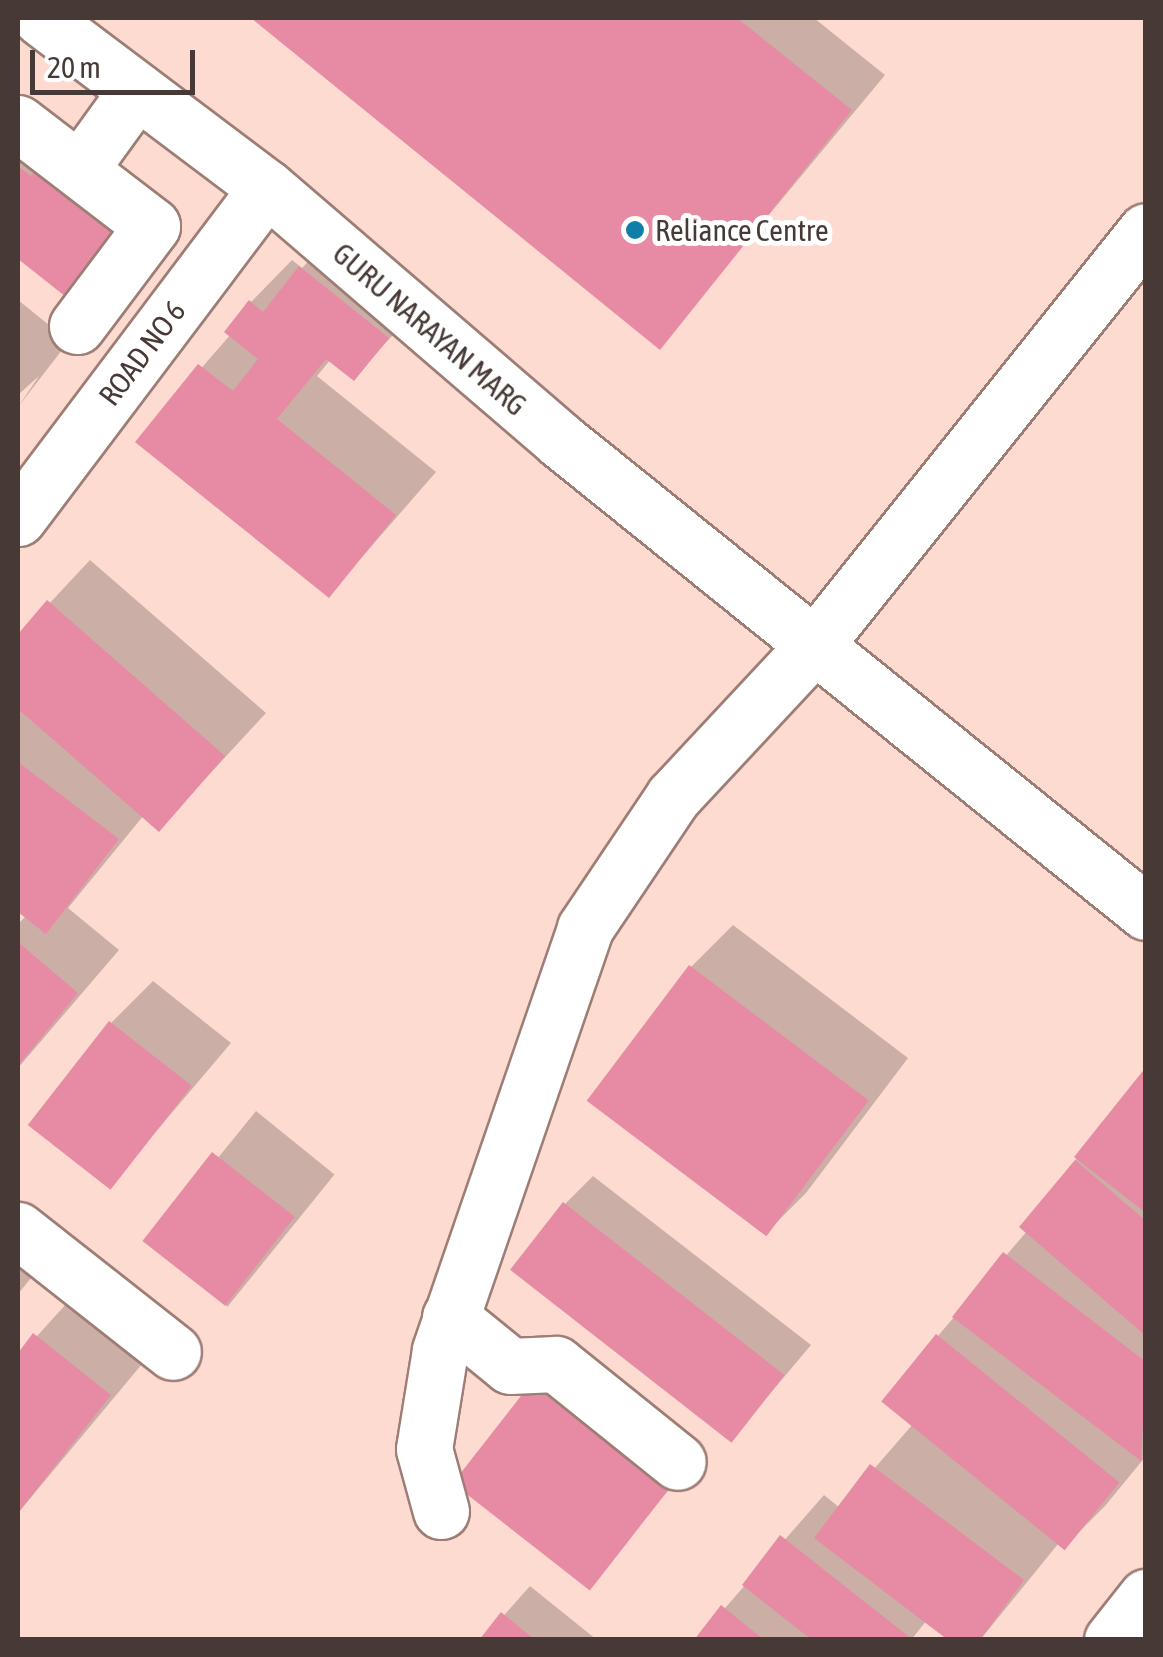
<!DOCTYPE html>
<style>
body{margin:0}
#map{position:relative;width:1163px;height:1657px;overflow:hidden;background:#fedbd1;font-family:"Asap Condensed",sans-serif}
div>[style]{position:absolute}
[style*='--x']{left:calc(var(--x)*1px);top:calc(var(--y)*1px);width:calc(var(--w)*1px);rotate:calc(var(--a)*1deg)}
.shadow>*{inset:0;background:#0003;transform-origin:0 0}
.building>*{inset:0;background:#e68ba3;transform-origin:0 0}
.roads{filter:drop-shadow(2px 0 #9d7e75) drop-shadow(-2px 0 #9d7e75) drop-shadow(0 2px #9d7e75) drop-shadow(0 -2px #9d7e75)}
.minor>*{height:55px;margin:-27.5px;padding:0 27.5px;transform-origin:27.5px;border-radius:27.5px;background:#fff}
.dots>*{width:28px;height:28px;translate:-50% -50%;box-sizing:border-box;border:5px solid #fff;border-radius:50%}
span{translate:-50% -50%;white-space:nowrap;text-align:center;line-height:1.15;-webkit-text-stroke:10px #fff;paint-order:stroke}
.poi-label{font-size:30px;color:#473935}
.left{translate:0 -50%;text-align:left}
.street-label{font-size:30px;color:#473935}
.frame{position:absolute;inset:0;border:20px solid #473935;pointer-events:none}
.scale{position:absolute;left:30px;top:50px;width:165px;height:45px;box-sizing:border-box;border:5px solid #473935;border-top:0;padding-left:12px;font-size:30px;line-height:35px;white-space:nowrap;color:#473935;-webkit-text-stroke:8px #fff;paint-order:stroke}
</style>
<div id="map">
<div class="shadow">
<div style="clip-path:polygon(255px 18px,814px 18px,885px 75px,660px 346px)"></div>
<div style="clip-path:polygon(18px 117px,58px 149px,75px 301px,18px 256px)"></div>
<div style="clip-path:polygon(343px 226px,429px 295px,354px 378px,331px 359px,317px 376px,436px 472px,329px 595px,138px 441px,231px 334px,251px 302px,292px 260px,302px 268px)"></div>
<div style="clip-path:polygon(18px 300px,69px 341px,18px 407px,39px 376px,18px 395px)"></div>
<div style="clip-path:polygon(90px 560px,266px 713px,159px 829px,144px 815px,68px 908px,119px 950px,18px 1068px,18px 924px,26px 916px,18px 909px,18px 637px)"></div>
<div style="clip-path:polygon(733px 925px,908px 1058px,806px 1193px,764px 1235px,691px 967px)"></div>
<div style="clip-path:polygon(153px 981px,231px 1043px,109px 1187px,111px 1023px)"></div>
<div style="clip-path:polygon(1146px 1071px,1146px 1456px,1105px 1506px,1063px 1548px,1058px 1544px,980px 1640px,927px 1620px,911px 1640px,697px 1640px,824px 1495px,840px 1508px,913px 1424px,938px 1336px,1027px 1231px,1022px 1227px)"></div>
<div style="left:256px;top:1111px;width:101px;height:170px;rotate:39deg"></div>
<div style="clip-path:polygon(593px 1176px,811px 1345px,732px 1439px,565px 1204px)"></div>
<div style="clip-path:polygon(18px 1204px,62px 1240px,18px 1294px)"></div>
<div style="clip-path:polygon(77px 1292px,152px 1352px,18px 1513px,18px 1357px)"></div>
<div style="clip-path:polygon(572px 1342px,704px 1448px,587px 1587px)"></div>
<div style="clip-path:polygon(530px 1586px,597px 1640px,482px 1640px)"></div>
</div>
<div class="building">
<div style="clip-path:polygon(251px 18px,737px 18px,852px 110px,660px 350px)"></div>
<div style="clip-path:polygon(39px 164px,133px 233px,75px 304px,18px 259px,18px 166px,31px 176px)"></div>
<div style="clip-path:polygon(299px 266px,389px 338px,354px 381px,326px 359px,277px 419px,396px 515px,329px 598px,135px 442px,198px 364px,233px 391px,258px 359px,224px 332px,249px 300px,263px 312px)"></div>
<div style="clip-path:polygon(47px 600px,225px 756px,159px 832px,18px 709px,18px 634px)"></div>
<div style="clip-path:polygon(18px 762px,119px 839px,46px 934px,18px 912px)"></div>
<div style="clip-path:polygon(18px 942px,78px 993px,18px 1066px)"></div>
<div style="left:689px;top:965px;width:225px;height:170px;rotate:37deg"></div>
<div style="left:109px;top:1021px;width:105px;height:132px;rotate:38deg"></div>
<div style="clip-path:polygon(1146px 1067px,1146px 1213px,1074px 1157px)"></div>
<div style="left:212px;top:1152px;width:105px;height:113px;rotate:38deg"></div>
<div style="clip-path:polygon(1075px 1160px,1146px 1221px,1146px 1336px,1019px 1227px)"></div>
<div style="left:563px;top:1202px;width:281px;height:86px;rotate:38deg"></div>
<div style="clip-path:polygon(1003px 1252px,1146px 1362px,1141px 1461px,952px 1317px)"></div>
<div style="clip-path:polygon(33px 1333px,111px 1395px,18px 1513px,18px 1353px)"></div>
<div style="left:936px;top:1334px;width:236px;height:87px;rotate:39deg"></div>
<div style="left:542px;top:1369px;width:174px;height:145px;rotate:38deg"></div>
<div style="clip-path:polygon(870px 1464px,1024px 1580px,980px 1640px,948px 1640px,814px 1538px)"></div>
<div style="clip-path:polygon(780px 1535px,908px 1636px,905px 1640px,812px 1640px,742px 1585px)"></div>
<div style="clip-path:polygon(721px 1605px,764px 1640px,694px 1640px)"></div>
<div style="clip-path:polygon(501px 1612px,535px 1640px,479px 1640px)"></div>
</div>
<div class="roads">
<div class="minor">
<div style="--x:41;--y:18;--w:283;--a:37"></div>
<div style="--x:267;--y:188;--w:388;--a:40.7"></div>
<div style="--x:561;--y:441;--w:751;--a:38.84"></div>
<div style="--x:18;--y:123;--w:169;--a:37.5"></div>
<div style="--x:152;--y:226;--w:125;--a:126.9"></div>
<div style="--x:80;--y:169;--w:97;--a:-54.2"></div>
<div style="--x:18;--y:518;--w:413;--a:-53"></div>
<div style="--x:18;--y:1230;--w:197;--a:38.2"></div>
<div style="--x:450;--y:1317;--w:77;--a:39.2"></div>
<div style="--x:510;--y:1366;--w:46;--a:-2.5"></div>
<div style="--x:556;--y:1364;--w:156;--a:38.8"></div>
<div style="--x:441;--y:1511;--w:64;--a:-105.3"></div>
<div style="--x:424;--y:1449;--w:100;--a:-80.8"></div>
<div style="--x:440;--y:1350;--w:446;--a:-71"></div>
<div style="--x:585;--y:928;--w:158;--a:-56.1"></div>
<div style="--x:673;--y:797;--w:207;--a:-47"></div>
<div style="--x:814;--y:646;--w:531;--a:-51.34"></div>
<div style="--x:1112;--y:1640;--w:55;--a:-51.7"></div>
</div>
</div>
<div class="dots">
<div style="left:635px;top:230px;background:#107fa7"></div>
</div>
<div class="poi-label">
<span class="left" style="left:655px;top:230px">Reliance Centre</span>
</div>
<div class="street-label">
<span style="left:430px;top:329px;rotate:41deg">GURU NARAYAN MARG</span>
<span style="left:142px;top:353px;rotate:-53deg">ROAD NO 6</span>
</div>
<div class="frame"></div>
<div class="scale">20 m</div>
</div>
